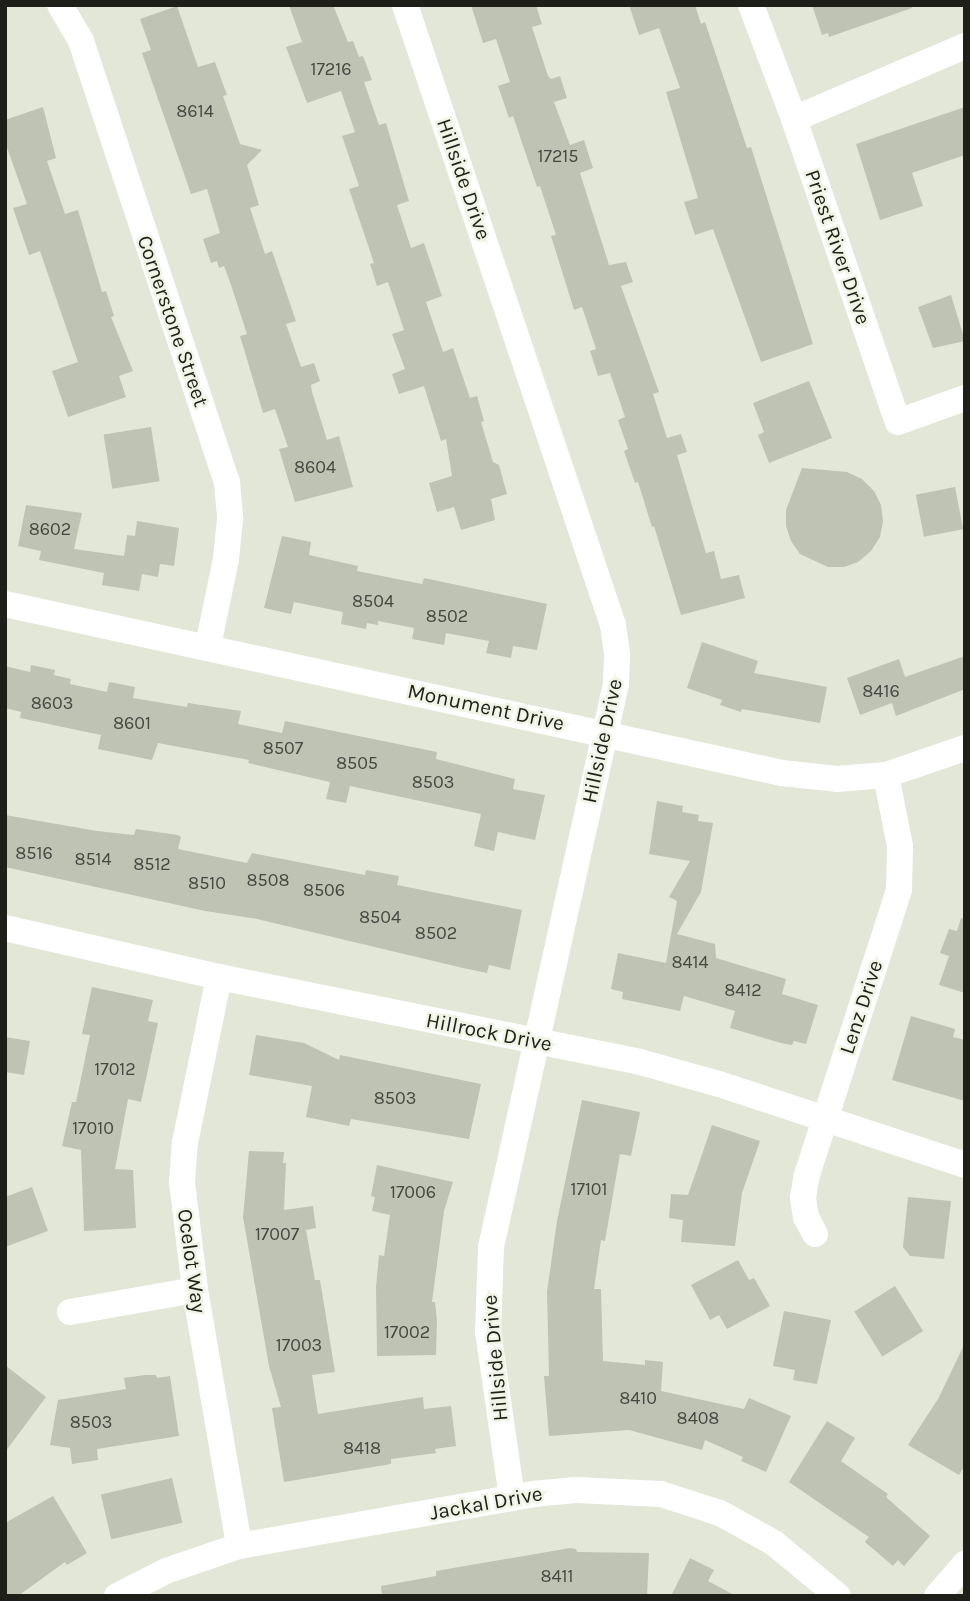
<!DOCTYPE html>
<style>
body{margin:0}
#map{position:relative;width:970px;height:1601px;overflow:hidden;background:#e2e7d7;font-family:Karla,sans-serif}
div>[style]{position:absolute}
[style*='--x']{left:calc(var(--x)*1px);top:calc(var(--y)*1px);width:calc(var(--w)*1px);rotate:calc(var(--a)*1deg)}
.building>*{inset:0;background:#bfc3b4;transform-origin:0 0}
.minor>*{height:26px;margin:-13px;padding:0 13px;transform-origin:13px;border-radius:13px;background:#fff}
span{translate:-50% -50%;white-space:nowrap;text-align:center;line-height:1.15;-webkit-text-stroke:5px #eff4e4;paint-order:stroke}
.number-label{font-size:18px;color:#464840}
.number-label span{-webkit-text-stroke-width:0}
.street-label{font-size:21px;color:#1e1f19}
.frame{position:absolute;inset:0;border:7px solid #1e1f19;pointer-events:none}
</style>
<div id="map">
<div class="building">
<div style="clip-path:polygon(289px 5px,333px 5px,348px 42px,353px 41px,359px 57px,363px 56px,372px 80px,364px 82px,379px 125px,386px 123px,409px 201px,397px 205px,411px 248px,424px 243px,442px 296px,426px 302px,443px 352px,453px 348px,470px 398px,477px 396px,484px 421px,481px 422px,493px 462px,499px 465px,507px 494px,491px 499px,495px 520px,461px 530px,454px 507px,437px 512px,429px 483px,452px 476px,446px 439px,441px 441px,424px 386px,399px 394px,392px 374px,405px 369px,392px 334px,404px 330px,388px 282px,377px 286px,370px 264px,374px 263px,349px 189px,359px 186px,342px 136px,355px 132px,341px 91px,307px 103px,286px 47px,302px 42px)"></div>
<div style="clip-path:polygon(471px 5px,536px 5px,542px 24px,532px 27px,548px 76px,551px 79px,560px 76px,567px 98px,554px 102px,570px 145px,584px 140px,593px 168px,580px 173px,609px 265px,626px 262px,633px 282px,621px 286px,659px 392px,653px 394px,667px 438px,681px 434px,687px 452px,677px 455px,706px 553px,714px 551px,721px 579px,739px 575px,745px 598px,681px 615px,654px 526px,652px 527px,638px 482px,635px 483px,624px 451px,628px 449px,618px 420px,625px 417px,610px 373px,598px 376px,590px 351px,596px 349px,582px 307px,574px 310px,551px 236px,556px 235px,540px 186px,537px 187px,513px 116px,509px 118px,498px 86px,510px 82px,496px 39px,483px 43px)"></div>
<div style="clip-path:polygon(629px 5px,695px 5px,701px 24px,705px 22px,747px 148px,751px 147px,813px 344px,761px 362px,713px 229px,695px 235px,684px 202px,698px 198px,666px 92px,680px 88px,659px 28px,639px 35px)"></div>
<div style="clip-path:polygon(812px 5px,912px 5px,912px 8px,829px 37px,828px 33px,822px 35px)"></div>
<div style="clip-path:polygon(177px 6px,198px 67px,215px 62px,227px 95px,223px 96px,240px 144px,262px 150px,247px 165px,259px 205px,250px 208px,265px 254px,272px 251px,296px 321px,286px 324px,301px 367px,314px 363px,320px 381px,311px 385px,312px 392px,327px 440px,339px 436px,353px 487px,295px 502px,279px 449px,288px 447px,275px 409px,263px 413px,240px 336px,247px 334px,231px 285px,224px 266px,219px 268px,217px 261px,211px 263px,203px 239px,220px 233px,207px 189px,191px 194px,142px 53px,151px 50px,140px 19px)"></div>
<div style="clip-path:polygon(43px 107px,56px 158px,47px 161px,65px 214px,78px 210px,102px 292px,106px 291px,114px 316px,111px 317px,133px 371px,119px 376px,126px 397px,68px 417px,52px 371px,78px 362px,40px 251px,29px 255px,13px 208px,27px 204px,5px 142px,5px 120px)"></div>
<div style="clip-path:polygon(965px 107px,965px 155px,912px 173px,923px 206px,880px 220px,856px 144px)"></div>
<div style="clip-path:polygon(951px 295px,965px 341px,933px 348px,918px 307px)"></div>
<div style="clip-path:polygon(809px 381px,832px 438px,769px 463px,758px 435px,764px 432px,753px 403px)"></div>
<div style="left:151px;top:427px;width:55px;height:48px;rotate:81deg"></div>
<div style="clip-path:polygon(802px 468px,847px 472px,862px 479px,874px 491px,881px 505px,883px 521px,880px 537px,871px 551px,858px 562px,844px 567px,828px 567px,800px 554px,791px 541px,786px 526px,786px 510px)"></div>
<div style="left:955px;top:487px;width:43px;height:40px;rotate:79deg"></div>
<div style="clip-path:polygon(26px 505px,82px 513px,74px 549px,124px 556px,127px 535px,135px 536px,137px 521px,179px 528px,174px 566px,160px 564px,158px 577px,142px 574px,139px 591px,102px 585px,104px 573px,39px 560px,41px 551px,18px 546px)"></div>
<div style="clip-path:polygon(282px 536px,311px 542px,309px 555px,358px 566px,357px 571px,422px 584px,424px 578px,547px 604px,537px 650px,513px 646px,511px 658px,486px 653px,489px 641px,446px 633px,444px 645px,412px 639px,414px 628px,378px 621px,378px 625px,367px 623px,366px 629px,341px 624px,343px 612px,294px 602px,291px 614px,264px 608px)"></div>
<div style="clip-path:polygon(702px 642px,758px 661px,754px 673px,827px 687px,820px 723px,742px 709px,741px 712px,720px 705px,722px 700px,687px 688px)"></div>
<div style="clip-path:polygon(965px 656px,965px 689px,896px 716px,892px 703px,860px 715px,847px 678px,899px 659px,905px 677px)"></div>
<div style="clip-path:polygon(31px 665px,55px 670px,54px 675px,71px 679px,70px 684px,107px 692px,109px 682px,135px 687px,133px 698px,187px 707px,188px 703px,241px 711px,238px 724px,282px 733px,285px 721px,437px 752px,436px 759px,515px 779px,513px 789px,545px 795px,535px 840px,498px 832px,494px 851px,474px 846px,481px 814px,350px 786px,346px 803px,326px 799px,330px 782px,248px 763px,249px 760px,158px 743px,152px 760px,98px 749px,101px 735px,20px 718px,21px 712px,5px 708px,5px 666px,30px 672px)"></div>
<div style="clip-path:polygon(657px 801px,683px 806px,682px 812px,699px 815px,698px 821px,713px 823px,701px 892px,677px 934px,715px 944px,716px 958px,786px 979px,782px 994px,818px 1005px,806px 1044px,794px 1041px,792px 1045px,781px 1043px,730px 1028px,735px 1011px,684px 996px,680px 1011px,622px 999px,623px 992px,611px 989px,618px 953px,666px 963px,677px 901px,669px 897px,690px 861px,649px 854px)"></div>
<div style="clip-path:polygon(5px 815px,97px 831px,134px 835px,136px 829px,178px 835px,181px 837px,178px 849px,247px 863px,252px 853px,365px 875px,366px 870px,399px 876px,397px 885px,522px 910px,510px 970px,489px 965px,487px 973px,463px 968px,257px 919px,205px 911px,5px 867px)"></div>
<div style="clip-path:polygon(961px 918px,965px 919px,965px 993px,939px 985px,949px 956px,940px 953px,949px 929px,957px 931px)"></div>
<div style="clip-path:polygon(92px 987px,153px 1000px,148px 1021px,158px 1023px,141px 1102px,128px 1099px,115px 1169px,133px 1170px,136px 1228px,84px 1231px,81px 1150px,62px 1146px,72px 1102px,76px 1102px,90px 1035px,82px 1034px)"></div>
<div style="clip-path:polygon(911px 1016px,955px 1029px,953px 1037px,965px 1040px,965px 1101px,892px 1080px)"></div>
<div style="clip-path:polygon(256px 1035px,304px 1043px,339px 1060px,340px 1055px,481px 1084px,469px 1139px,351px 1119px,349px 1126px,306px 1117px,312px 1086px,249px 1075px)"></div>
<div style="clip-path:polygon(5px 1037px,30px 1041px,24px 1075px,5px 1072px)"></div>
<div style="clip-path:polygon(582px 1100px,640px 1112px,631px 1156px,620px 1154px,605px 1241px,601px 1240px,594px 1289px,601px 1289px,603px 1361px,645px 1365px,645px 1360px,663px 1362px,661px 1391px,744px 1409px,749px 1398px,791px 1416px,766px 1472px,741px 1461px,743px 1457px,705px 1440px,702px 1450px,629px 1430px,549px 1436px,544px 1376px,549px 1376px,547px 1292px,557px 1221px)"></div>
<div style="clip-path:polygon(712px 1125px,760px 1141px,742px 1193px,735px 1246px,681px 1242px,683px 1220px,669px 1218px,671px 1194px,688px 1195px)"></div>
<div style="clip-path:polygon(249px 1151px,284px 1152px,283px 1163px,286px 1163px,284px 1210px,313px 1206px,316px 1228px,306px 1230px,315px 1280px,320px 1280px,335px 1372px,312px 1375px,318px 1414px,423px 1397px,424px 1409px,451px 1406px,456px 1446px,435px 1449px,436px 1453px,391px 1459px,391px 1464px,284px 1482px,272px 1408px,281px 1407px,269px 1366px,243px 1217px)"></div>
<div style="clip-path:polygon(377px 1165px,453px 1182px,444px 1211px,432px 1302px,435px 1302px,437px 1321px,436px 1355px,377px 1356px,376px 1287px,379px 1255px,384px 1256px,390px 1215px,372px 1211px,375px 1197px,371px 1196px)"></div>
<div style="clip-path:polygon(32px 1187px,48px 1231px,5px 1247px,5px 1197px)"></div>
<div style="clip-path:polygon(908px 1197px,951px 1201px,944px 1259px,910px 1256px,903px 1247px)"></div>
<div style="clip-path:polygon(738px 1260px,749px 1280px,754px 1278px,770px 1306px,727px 1329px,719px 1315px,710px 1320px,691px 1285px)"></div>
<div style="left:895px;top:1286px;width:53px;height:48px;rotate:58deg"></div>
<div style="clip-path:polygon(784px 1311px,831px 1320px,817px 1384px,793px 1380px,795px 1370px,773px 1366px)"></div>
<div style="clip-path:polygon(965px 1343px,965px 1465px,959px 1475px,908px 1445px,938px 1399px)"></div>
<div style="clip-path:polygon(5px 1365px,46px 1397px,5px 1452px)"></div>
<div style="clip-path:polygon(145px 1375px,156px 1375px,157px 1378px,170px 1376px,179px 1436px,97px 1449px,98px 1460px,72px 1464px,70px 1448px,50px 1445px,58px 1400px,126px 1389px,124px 1378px)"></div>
<div style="clip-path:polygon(827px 1421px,855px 1438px,841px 1461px,888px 1494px,886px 1497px,930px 1536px,904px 1566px,898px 1560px,893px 1566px,865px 1542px,869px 1537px,789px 1482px)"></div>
<div style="left:172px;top:1478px;width:46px;height:73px;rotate:77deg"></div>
<div style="clip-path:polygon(53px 1496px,87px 1553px,67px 1565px,65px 1562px,18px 1596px,5px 1596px,5px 1523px)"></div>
<div style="clip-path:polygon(570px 1548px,576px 1549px,577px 1552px,649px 1553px,647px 1596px,382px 1596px,381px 1586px,436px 1576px,436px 1571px)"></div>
<div style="clip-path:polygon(690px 1558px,714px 1570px,708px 1581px,736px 1596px,671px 1596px)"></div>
</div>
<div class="minor">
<div style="--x:60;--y:5;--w:42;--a:59.7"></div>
<div style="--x:81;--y:41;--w:465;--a:71.7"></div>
<div style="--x:227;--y:482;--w:37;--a:85"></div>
<div style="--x:230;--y:519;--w:40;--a:95.7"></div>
<div style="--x:226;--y:559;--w:89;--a:101.7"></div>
<div style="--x:405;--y:5;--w:654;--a:71.45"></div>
<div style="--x:613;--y:625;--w:30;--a:82"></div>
<div style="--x:617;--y:655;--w:29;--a:92"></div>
<div style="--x:616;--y:684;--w:577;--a:102.52"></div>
<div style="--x:491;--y:1247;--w:84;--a:92"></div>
<div style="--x:488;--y:1331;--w:169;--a:81.8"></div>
<div style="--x:751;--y:5;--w:122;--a:69.3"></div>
<div style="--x:794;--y:119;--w:320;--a:71.1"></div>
<div style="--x:898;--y:422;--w:71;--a:-19.7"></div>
<div style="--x:794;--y:119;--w:186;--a:-23.1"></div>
<div style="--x:5;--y:604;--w:795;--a:12.27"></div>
<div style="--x:782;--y:773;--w:55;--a:6.2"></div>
<div style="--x:837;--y:779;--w:49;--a:-4.7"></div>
<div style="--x:886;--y:775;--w:83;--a:-18.9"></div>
<div style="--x:5;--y:928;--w:220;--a:12.9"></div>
<div style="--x:219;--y:977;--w:429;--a:11.4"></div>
<div style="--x:640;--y:1062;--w:82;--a:15.6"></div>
<div style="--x:719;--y:1084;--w:259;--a:18.2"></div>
<div style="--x:219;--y:977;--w:168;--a:101.6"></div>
<div style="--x:185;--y:1142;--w:40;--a:94.3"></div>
<div style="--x:182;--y:1182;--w:109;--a:83.1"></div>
<div style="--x:195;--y:1290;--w:260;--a:80.2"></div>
<div style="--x:815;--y:1234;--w:19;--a:-118"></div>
<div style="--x:806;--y:1217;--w:19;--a:-99"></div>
<div style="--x:803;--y:1198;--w:20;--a:-81"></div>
<div style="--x:806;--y:1178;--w:303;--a:-72.1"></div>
<div style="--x:899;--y:890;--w:44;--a:-88.7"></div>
<div style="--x:900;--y:846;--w:72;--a:-101.2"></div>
<div style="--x:70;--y:1312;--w:127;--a:-10"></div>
<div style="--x:117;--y:1596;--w:55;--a:-27"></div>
<div style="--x:166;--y:1571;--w:77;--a:-18.9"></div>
<div style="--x:239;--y:1546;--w:299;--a:-10"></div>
<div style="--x:533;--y:1494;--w:43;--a:-5.3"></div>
<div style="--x:576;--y:1490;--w:85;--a:2.7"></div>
<div style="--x:661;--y:1494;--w:62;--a:17.9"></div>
<div style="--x:720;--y:1513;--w:62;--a:29.1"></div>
<div style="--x:774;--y:1543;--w:83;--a:39.6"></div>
<div style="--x:937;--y:1596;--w:43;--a:-48.8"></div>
</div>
<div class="number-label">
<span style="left:331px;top:69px">17216</span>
<span style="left:195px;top:111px">8614</span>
<span style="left:558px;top:156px">17215</span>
<span style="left:315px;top:467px">8604</span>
<span style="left:50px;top:529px">8602</span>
<span style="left:373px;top:601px">8504</span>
<span style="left:447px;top:616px">8502</span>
<span style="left:881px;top:691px">8416</span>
<span style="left:52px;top:703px">8603</span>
<span style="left:132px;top:723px">8601</span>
<span style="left:283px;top:748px">8507</span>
<span style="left:357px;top:763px">8505</span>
<span style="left:433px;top:782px">8503</span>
<span style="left:34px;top:853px">8516</span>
<span style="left:93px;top:859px">8514</span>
<span style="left:152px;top:864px">8512</span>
<span style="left:268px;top:880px">8508</span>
<span style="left:207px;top:883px">8510</span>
<span style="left:324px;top:890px">8506</span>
<span style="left:380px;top:917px">8504</span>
<span style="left:436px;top:933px">8502</span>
<span style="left:690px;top:962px">8414</span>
<span style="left:743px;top:990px">8412</span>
<span style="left:115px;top:1069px">17012</span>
<span style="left:395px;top:1098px">8503</span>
<span style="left:93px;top:1128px">17010</span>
<span style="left:589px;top:1189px">17101</span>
<span style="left:413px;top:1192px">17006</span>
<span style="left:277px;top:1234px">17007</span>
<span style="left:407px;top:1332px">17002</span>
<span style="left:299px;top:1345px">17003</span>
<span style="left:638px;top:1398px">8410</span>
<span style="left:698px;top:1418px">8408</span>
<span style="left:91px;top:1422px">8503</span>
<span style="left:362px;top:1448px">8418</span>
<span style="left:557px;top:1576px">8411</span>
</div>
<div class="street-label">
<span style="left:464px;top:179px;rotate:71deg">Hillside Drive</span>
<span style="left:838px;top:247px;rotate:71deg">Priest River Drive</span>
<span style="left:173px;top:321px;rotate:71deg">Cornerstone Street</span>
<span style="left:486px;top:707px;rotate:12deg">Monument Drive</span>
<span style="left:602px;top:741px;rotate:-78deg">Hillside Drive</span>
<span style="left:861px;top:1007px;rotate:-72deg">Lenz Drive</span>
<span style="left:489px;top:1032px;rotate:11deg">Hillrock Drive</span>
<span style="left:192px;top:1261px;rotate:82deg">Ocelot Way</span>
<span style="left:495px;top:1358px;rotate:-95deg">Hillside Drive</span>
<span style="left:486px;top:1503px;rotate:-10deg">Jackal Drive</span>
</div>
<div class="frame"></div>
</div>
